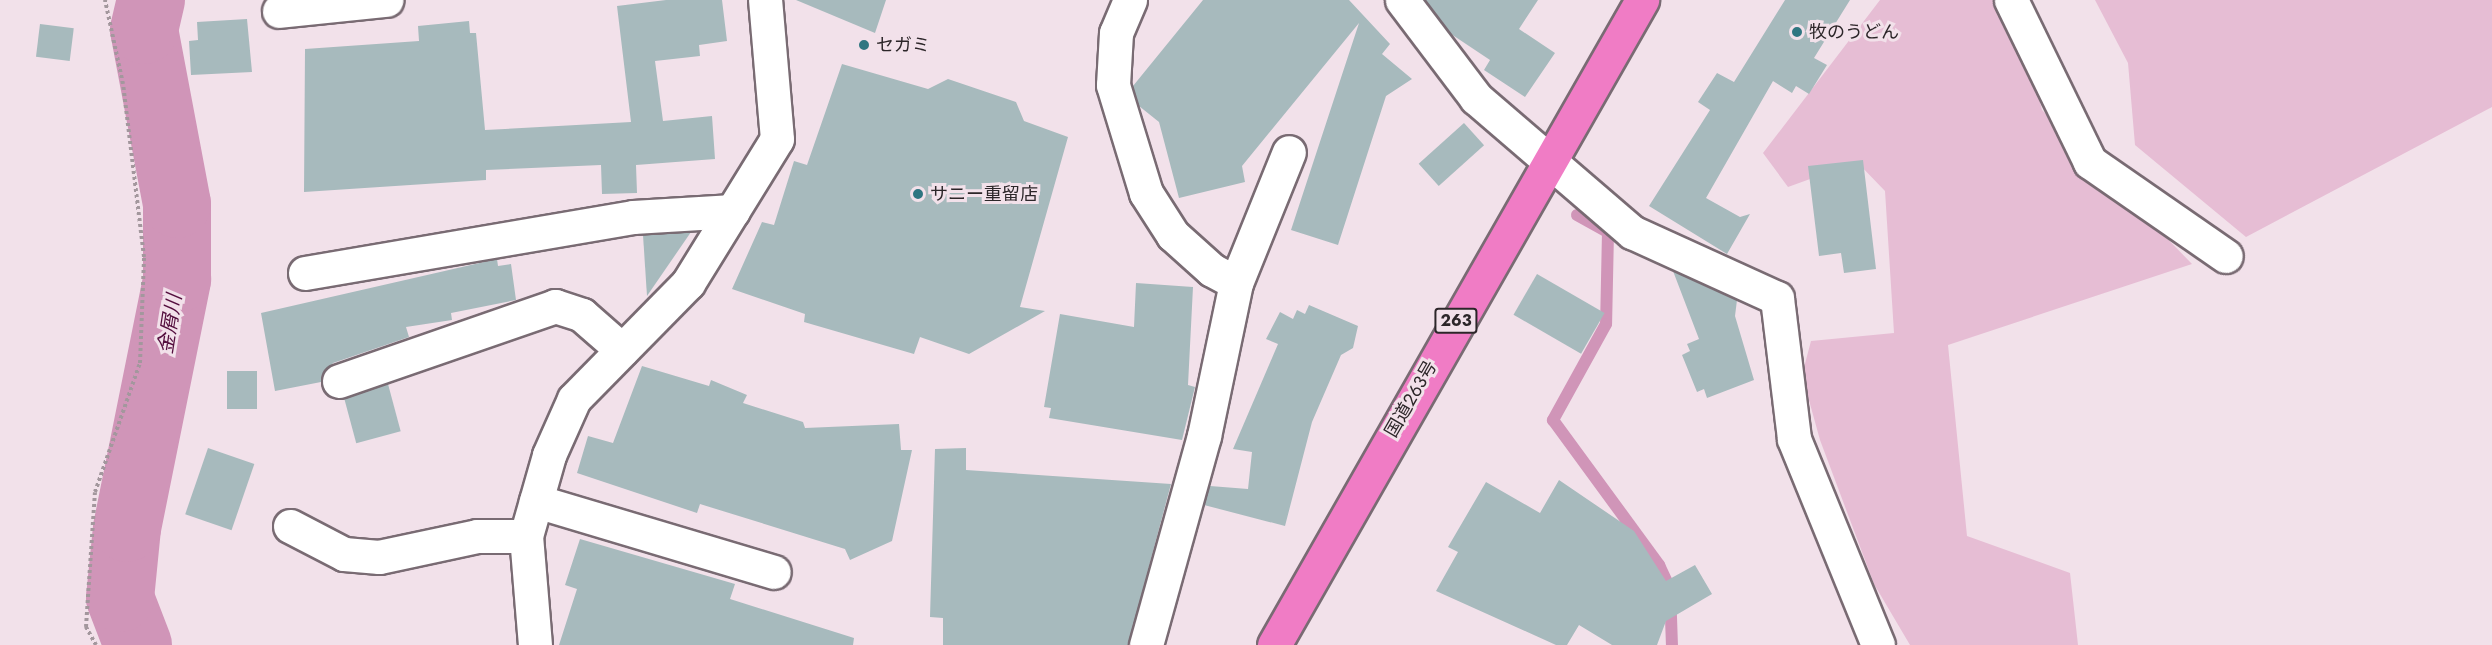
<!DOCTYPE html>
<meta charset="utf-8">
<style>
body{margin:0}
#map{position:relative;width:2492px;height:645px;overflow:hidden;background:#f2e1ea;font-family:Jost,"Noto Sans JP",sans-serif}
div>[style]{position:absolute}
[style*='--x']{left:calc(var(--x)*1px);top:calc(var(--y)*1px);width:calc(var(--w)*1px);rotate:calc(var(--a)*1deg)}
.green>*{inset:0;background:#e6bdd4}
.stream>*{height:12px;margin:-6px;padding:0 6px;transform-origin:6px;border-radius:6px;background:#d095b8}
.river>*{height:68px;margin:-34px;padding:0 34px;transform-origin:34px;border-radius:34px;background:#d095b8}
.building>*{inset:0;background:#a7babd;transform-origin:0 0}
.path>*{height:4px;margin-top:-2px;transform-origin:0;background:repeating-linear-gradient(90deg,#a3979d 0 3px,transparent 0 6px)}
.roads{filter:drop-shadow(2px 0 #796b73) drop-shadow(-2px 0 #796b73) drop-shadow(0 2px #796b73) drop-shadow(0 -2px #796b73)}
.street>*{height:33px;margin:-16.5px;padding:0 16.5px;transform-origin:16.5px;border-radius:16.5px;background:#fff}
.highway>*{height:33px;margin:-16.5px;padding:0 16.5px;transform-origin:16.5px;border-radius:16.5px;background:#f07cc5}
.dots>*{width:16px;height:16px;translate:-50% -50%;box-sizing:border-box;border:3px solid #f2e1ea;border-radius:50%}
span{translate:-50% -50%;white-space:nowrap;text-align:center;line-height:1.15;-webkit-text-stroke:6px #f2e1ea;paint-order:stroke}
.shield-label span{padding:2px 4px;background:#f2e1ea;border:2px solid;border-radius:4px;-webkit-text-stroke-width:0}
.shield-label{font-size:16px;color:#2c2629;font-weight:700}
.poi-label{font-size:18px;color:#2c2629}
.left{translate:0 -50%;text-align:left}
.street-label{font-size:18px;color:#2c2629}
.water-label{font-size:20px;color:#540e3e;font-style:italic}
</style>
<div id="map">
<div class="green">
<div style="clip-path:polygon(1880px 0,2014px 0,2042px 110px,2192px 264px,1948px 345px,1967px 536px,2070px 573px,2078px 645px,1910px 645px,1874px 584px,1820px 440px,1802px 375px,1811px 341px,1894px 333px,1885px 191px,1857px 162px,1788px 187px,1763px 153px)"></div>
<div style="clip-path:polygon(2095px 0,2492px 0,2492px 107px,2246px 237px,2135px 145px,2128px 63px)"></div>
</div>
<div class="stream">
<div style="--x:1577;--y:215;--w:35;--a:29"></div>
<div style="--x:1608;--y:232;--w:92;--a:91.2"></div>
<div style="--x:1606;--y:324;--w:110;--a:118.9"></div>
<div style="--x:1553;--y:420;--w:180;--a:53.8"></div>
<div style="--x:1659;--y:565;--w:26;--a:65"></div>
<div style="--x:1670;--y:589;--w:56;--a:88"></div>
</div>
<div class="river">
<div style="--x:138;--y:645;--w:50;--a:-111"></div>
<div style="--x:120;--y:598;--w:70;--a:-84.3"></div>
<div style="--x:127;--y:528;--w:254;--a:-78.6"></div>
<div style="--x:177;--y:279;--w:75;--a:-90"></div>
<div style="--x:177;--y:204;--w:177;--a:-100.7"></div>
<div style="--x:144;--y:30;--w:31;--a:-77"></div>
</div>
<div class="building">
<div style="clip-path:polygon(666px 0,722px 0,727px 41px,699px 45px,700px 56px,655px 61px,663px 121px,712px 116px,715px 159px,636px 165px,637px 193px,602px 194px,601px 165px,486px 170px,486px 180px,304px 192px,305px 49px,419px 41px,418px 26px,469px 21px,470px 33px,476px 33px,485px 130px,631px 122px,617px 6px)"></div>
<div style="clip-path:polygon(796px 0,886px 0,875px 33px)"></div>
<div style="clip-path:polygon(1203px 0,1349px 0,1390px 44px,1382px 54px,1412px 79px,1386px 96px,1338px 245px,1291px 230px,1359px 23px,1242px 166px,1245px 182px,1179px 198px,1159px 122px,1139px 106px,1133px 86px)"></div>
<div style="clip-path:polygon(1425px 0,1538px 0,1519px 29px,1555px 53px,1525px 97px,1484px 70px,1490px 60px,1451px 34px)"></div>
<div style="clip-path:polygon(1785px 0,1850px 0,1814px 58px,1827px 65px,1809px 94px,1796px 86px,1792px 93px,1773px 81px,1706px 198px,1740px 217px,1750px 214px,1727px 254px,1649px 206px,1710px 110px,1698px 102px,1717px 73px,1734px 82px)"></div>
<div style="clip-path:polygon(247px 19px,252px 72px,191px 75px,189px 41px,198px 40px,197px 22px)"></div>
<div style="left:40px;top:24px;width:34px;height:33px;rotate:7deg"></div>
<div style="clip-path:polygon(842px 64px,928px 89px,948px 79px,1016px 102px,1024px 121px,1068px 137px,1020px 307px,1045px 311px,969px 354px,920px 337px,914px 354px,804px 322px,805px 314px,732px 289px,762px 222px,774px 225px,794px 161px,807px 165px)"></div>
<div style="left:1464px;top:123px;width:30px;height:61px;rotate:48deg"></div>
<div style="clip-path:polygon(1863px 160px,1876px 269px,1844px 273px,1841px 253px,1819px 256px,1808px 166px)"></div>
<div style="clip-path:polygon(691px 232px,647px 296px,643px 235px)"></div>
<div style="clip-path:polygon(497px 259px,498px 266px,511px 264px,516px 300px,451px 313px,452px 320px,406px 327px,409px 337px,333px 363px,321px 382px,275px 391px,261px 313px)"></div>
<div style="clip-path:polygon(1673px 271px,1737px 300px,1735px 316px,1754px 380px,1707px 398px,1704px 389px,1697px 392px,1682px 355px,1690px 351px,1687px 344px,1699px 339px)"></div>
<div style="left:1537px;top:274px;width:78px;height:47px;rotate:30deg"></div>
<div style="clip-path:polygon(1136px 283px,1193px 287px,1188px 385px,1195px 387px,1182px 440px,1049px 418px,1051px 408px,1044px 407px,1060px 314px,1134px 327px)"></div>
<div style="clip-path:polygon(1309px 305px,1358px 326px,1353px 348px,1341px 355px,1312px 422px,1285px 526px,1204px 505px,1210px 486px,1248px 489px,1252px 452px,1233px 449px,1278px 344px,1266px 339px,1280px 312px,1293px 319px,1297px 310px,1305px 314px)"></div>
<div style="clip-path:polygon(642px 366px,709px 386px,711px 380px,747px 395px,743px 403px,803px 422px,805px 428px,899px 424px,901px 450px,912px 450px,892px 541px,850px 560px,845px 549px,700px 504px,697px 513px,577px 473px,588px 436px,613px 443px)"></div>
<div style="left:227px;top:371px;width:30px;height:38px"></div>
<div style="left:388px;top:384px;width:49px;height:46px;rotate:75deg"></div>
<div style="left:208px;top:448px;width:49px;height:70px;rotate:19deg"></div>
<div style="clip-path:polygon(966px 448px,966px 470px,1171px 484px,1128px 645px,943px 645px,943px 618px,930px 617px,935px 449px)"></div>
<div style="clip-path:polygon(1559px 480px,1634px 531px,1666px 581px,1695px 565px,1712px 594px,1666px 621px,1657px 645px,1612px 645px,1579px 625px,1567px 645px,1556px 645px,1436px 591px,1458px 552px,1448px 547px,1486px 482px,1540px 513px)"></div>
<div style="clip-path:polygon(580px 539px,735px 584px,730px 599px,854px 638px,853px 645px,559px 645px,577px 589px,565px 585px)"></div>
</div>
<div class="path">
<div style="--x:96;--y:645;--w:21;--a:-119"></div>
<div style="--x:86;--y:627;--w:135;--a:-86.2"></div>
<div style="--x:95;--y:492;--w:137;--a:-70.8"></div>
<div style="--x:140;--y:363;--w:106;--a:-87.8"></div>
<div style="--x:144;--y:257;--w:174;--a:-96.9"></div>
<div style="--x:123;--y:84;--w:86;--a:-102.1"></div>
</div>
<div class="roads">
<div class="street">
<div style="--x:1130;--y:0;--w:36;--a:113"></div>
<div style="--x:1116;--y:33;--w:52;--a:93.3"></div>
<div style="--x:1113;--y:85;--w:113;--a:73"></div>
<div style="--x:1146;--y:193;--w:50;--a:57.3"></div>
<div style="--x:1173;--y:235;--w:52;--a:41.9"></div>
<div style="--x:1212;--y:270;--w:27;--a:28"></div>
<div style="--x:1402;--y:0;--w:123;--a:52.9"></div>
<div style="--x:1476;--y:98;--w:206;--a:40.7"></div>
<div style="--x:1632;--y:232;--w:159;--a:24.5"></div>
<div style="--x:1777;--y:298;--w:142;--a:83.1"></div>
<div style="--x:1794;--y:439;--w:222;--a:67.8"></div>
<div style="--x:2011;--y:0;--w:180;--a:64"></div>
<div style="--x:2090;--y:162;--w:165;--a:34.7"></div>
<div style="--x:279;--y:11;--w:108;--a:-5.9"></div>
<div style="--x:305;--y:273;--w:333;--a:-9.7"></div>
<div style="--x:633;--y:217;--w:100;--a:-3.4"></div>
<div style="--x:339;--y:381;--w:229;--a:-19.1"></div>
<div style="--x:555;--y:306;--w:28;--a:18"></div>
<div style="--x:582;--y:315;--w:53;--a:41.2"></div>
<div style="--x:536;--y:501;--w:248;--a:16.6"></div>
<div style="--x:290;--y:526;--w:61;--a:27.4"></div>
<div style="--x:344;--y:554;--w:35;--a:5"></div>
<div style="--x:379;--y:557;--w:100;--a:-12.1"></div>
<div style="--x:477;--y:536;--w:49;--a:0"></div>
<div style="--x:535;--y:645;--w:109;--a:-94.7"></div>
<div style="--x:526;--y:536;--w:84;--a:-74.1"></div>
<div style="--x:549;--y:455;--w:61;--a:-65.9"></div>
<div style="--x:574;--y:399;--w:163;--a:-45.5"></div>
<div style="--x:688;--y:283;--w:169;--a:-58.3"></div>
<div style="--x:777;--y:139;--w:140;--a:-94.9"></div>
<div style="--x:1146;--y:645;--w:217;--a:-74.5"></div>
<div style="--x:1204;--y:436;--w:156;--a:-78.2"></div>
<div style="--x:1236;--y:283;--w:141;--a:-68"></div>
</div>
<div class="highway">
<div style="--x:1274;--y:645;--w:743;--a:-60.29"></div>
</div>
</div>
<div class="dots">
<div style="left:1797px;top:32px;background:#2f7681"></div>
<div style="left:864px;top:45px;background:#2f7681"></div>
<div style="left:918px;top:194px;background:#2f7681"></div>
</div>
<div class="shield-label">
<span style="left:1456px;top:321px">263</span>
</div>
<div class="poi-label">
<span class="left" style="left:1809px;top:32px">牧のうどん</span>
<span class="left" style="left:876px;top:45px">セガミ</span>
<span class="left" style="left:930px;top:194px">サニー重留店</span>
</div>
<div class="street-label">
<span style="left:1411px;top:399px;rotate:-60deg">国道263号</span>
</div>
<div class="water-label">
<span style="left:170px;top:324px;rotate:-81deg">金屑川</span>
</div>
</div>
